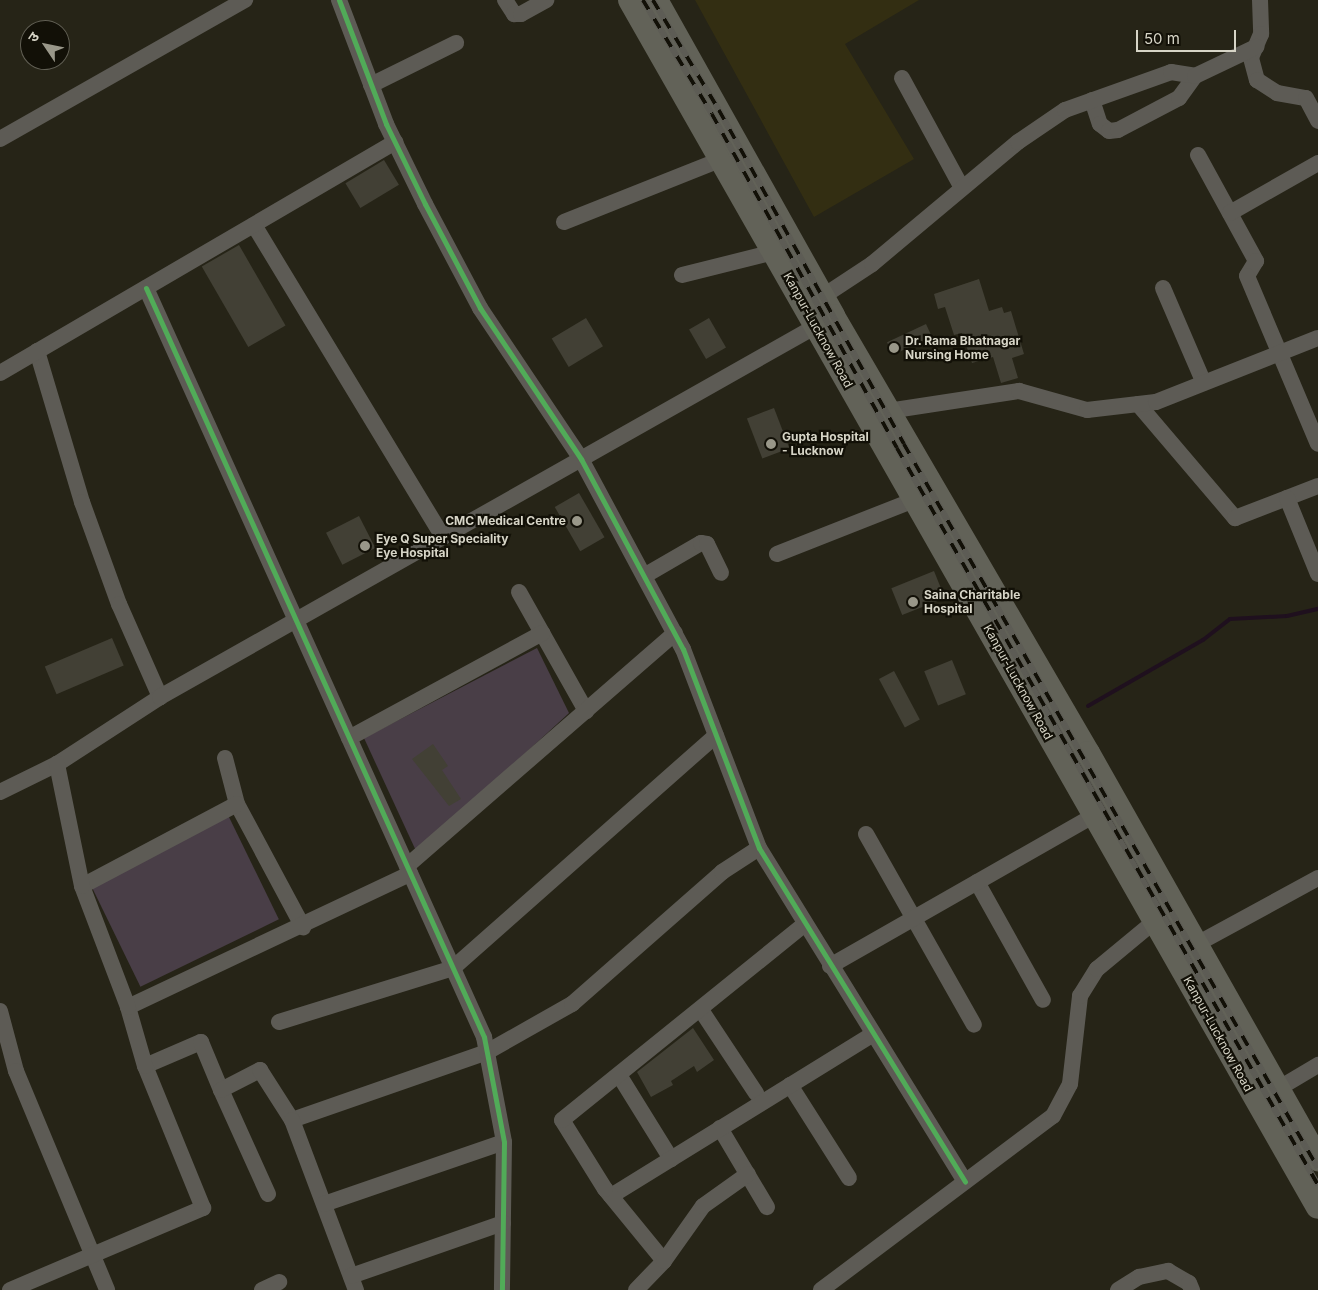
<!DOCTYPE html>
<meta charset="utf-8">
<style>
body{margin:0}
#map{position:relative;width:1318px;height:1290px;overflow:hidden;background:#262417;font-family:Inter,"Noto Sans Devanagari",sans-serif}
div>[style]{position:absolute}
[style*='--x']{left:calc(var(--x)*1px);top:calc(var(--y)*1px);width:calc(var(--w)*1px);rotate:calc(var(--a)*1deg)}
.built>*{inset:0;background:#332e12}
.green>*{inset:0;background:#493e47;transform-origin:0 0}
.stream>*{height:4px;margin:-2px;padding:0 2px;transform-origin:2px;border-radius:2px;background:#1f101e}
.building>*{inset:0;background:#424035;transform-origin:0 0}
.minor>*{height:16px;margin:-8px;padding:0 8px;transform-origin:8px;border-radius:8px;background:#5d5b55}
.highway>*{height:24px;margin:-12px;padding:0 12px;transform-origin:12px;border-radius:12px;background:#626258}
.rail>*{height:5.5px;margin-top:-2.75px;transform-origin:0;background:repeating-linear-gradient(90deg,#121007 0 11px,#5d5c55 0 22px);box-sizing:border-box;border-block:1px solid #5d5c55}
.cycleway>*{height:5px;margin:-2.5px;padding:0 2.5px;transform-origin:2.5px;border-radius:2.5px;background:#51ab58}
.dots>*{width:14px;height:14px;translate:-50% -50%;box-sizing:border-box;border:2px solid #121007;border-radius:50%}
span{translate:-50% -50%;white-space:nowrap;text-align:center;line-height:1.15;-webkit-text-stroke:4.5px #121007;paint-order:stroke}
.street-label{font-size:12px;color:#d7d5c7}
.poi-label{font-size:12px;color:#d7d5c7;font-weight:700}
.left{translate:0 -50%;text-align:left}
.right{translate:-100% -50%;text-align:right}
.north{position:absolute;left:20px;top:20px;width:50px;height:50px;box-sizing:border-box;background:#121007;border:1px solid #615f54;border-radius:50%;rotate:304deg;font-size:14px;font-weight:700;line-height:20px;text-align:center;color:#d7d5c7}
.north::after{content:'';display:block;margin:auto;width:18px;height:22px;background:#999789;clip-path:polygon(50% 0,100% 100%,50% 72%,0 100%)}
.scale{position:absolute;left:1136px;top:30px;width:100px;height:22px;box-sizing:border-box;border:2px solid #d7d5c7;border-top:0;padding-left:6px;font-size:15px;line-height:18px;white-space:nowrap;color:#d7d5c7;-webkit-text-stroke:4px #121007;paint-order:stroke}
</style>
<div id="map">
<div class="built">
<div style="clip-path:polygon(695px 0,919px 0,845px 44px,914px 159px,814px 217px)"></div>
</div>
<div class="green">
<div style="clip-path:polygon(537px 648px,569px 713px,417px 853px,364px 738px)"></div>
<div style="left:228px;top:815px;width:116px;height:154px;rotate:64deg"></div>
</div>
<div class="stream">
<div style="--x:1088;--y:706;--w:133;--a:-29.9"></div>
<div style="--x:1203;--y:640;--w:34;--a:-38"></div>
<div style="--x:1230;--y:619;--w:57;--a:-3"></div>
<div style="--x:1287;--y:616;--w:32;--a:-13"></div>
</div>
<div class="building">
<div style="left:384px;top:160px;width:29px;height:45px;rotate:59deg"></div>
<div style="left:239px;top:245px;width:93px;height:43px;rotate:60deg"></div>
<div style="clip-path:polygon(979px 279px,989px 311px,1002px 307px,1004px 313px,1011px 311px,1024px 354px,1012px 358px,1018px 378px,1001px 383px,993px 357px,972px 363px,962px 333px,954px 335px,945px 307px,938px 309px,934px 294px)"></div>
<div style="left:586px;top:318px;width:33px;height:40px;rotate:59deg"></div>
<div style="left:709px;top:318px;width:34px;height:23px;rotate:60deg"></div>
<div style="left:926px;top:324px;width:14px;height:43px;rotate:65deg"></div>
<div style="left:774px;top:408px;width:43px;height:29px;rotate:69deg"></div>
<div style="left:579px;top:493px;width:51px;height:28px;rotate:60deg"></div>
<div style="left:359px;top:516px;width:36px;height:37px;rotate:63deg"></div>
<div style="left:934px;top:571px;width:29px;height:46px;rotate:68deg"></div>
<div style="left:112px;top:638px;width:30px;height:73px;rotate:67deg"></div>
<div style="left:952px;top:660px;width:37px;height:30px;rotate:68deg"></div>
<div style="left:894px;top:671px;width:55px;height:17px;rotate:62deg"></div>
<div style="clip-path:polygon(433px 744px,448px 766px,442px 770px,461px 799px,449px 806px,412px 759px)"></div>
<div style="clip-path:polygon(693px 1028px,714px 1060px,697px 1072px,694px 1066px,671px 1081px,673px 1085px,651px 1097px,637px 1072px)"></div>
</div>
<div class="minor">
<div style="--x:339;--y:0;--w:133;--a:69.2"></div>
<div style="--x:386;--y:124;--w:89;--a:64"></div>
<div style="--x:425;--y:204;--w:118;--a:62.1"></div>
<div style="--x:480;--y:308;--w:182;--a:56.2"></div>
<div style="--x:581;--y:459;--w:216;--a:61.8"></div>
<div style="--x:683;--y:649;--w:213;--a:69.1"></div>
<div style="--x:759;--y:848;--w:392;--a:58.3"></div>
<div style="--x:505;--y:0;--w:17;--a:57"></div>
<div style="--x:514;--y:14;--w:7;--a:0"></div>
<div style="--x:521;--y:14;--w:29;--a:-29"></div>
<div style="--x:1260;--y:0;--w:34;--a:88"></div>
<div style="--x:1261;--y:34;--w:26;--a:113"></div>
<div style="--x:1251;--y:58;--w:23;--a:75"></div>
<div style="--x:1257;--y:80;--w:24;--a:33"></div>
<div style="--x:1277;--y:93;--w:29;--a:10"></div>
<div style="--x:1306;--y:98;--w:26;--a:62"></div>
<div style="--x:902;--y:78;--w:125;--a:61.4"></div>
<div style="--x:371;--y:85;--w:95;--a:-26.3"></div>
<div style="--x:1092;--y:100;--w:25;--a:72"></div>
<div style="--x:1100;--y:124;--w:11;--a:38"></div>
<div style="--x:1109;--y:131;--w:9;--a:-6"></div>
<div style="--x:1118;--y:130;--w:69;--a:-27.7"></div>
<div style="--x:1179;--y:98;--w:27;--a:-54"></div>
<div style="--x:0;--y:139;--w:282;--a:-29.6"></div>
<div style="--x:1198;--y:155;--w:121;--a:61.3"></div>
<div style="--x:1256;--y:261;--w:17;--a:121"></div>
<div style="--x:1247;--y:276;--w:182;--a:67.1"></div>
<div style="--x:1230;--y:213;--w:101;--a:-29.6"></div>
<div style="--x:564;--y:222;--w:170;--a:-21.7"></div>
<div style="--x:254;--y:225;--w:365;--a:58.8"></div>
<div style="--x:682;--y:275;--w:95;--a:-14"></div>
<div style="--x:146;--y:288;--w:822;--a:65.71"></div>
<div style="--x:484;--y:1037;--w:107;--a:79.2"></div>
<div style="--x:504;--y:1142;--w:148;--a:90.8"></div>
<div style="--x:1163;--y:288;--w:103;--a:66.7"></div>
<div style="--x:822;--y:297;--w:60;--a:-33.4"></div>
<div style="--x:872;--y:264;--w:190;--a:-39.9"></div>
<div style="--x:1018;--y:142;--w:57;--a:-34.2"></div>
<div style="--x:1065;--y:110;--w:113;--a:-19.7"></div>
<div style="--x:1171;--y:72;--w:24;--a:9"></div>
<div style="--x:1195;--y:76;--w:68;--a:-25.4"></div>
<div style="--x:37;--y:351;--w:158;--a:73.4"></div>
<div style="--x:82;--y:502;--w:109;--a:70.1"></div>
<div style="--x:119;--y:604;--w:102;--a:66.2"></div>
<div style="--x:0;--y:373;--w:458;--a:-30.3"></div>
<div style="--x:1138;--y:404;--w:150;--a:49.6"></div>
<div style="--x:1235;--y:518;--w:89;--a:-21.1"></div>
<div style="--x:888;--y:411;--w:133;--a:-8.7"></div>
<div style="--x:1019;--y:391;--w:71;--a:15.6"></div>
<div style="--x:1087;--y:410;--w:69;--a:-6.6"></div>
<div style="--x:1156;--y:402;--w:174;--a:-21.6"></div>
<div style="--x:1287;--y:498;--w:82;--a:67.8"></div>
<div style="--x:777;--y:554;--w:147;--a:-21.5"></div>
<div style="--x:644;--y:576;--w:66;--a:-30.1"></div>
<div style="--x:701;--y:543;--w:6;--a:9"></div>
<div style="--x:707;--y:544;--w:32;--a:64"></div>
<div style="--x:519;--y:592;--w:137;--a:60.6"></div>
<div style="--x:349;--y:738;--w:220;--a:-28.5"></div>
<div style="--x:225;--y:758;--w:48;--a:75.4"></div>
<div style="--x:237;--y:804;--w:140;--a:61.8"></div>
<div style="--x:0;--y:792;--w:64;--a:-26.2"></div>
<div style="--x:57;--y:764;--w:123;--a:-33"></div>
<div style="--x:160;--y:697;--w:764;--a:-29.48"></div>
<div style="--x:866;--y:834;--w:219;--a:60.5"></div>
<div style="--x:407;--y:866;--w:355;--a:-41"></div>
<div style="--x:977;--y:882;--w:135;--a:60.8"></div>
<div style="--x:82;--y:886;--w:175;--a:-27.9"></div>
<div style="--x:1195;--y:945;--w:140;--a:-28.6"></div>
<div style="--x:830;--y:966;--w:303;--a:-29.7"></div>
<div style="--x:128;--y:1007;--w:312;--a:-25.3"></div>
<div style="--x:701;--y:1010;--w:100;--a:56.5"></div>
<div style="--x:0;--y:1011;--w:62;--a:75.1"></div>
<div style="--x:16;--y:1071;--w:237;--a:67.4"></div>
<div style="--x:279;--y:1022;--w:182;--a:-17.2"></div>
<div style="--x:453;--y:968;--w:351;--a:-41.5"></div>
<div style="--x:145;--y:1066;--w:61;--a:-23.2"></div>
<div style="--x:201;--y:1042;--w:52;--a:67.4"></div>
<div style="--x:619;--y:1075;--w:99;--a:58.2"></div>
<div style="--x:790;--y:1085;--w:110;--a:57.6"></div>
<div style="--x:1271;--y:1093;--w:55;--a:-30.8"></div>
<div style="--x:292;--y:1120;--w:207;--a:-19.2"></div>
<div style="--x:487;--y:1052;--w:98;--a:-29.5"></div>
<div style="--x:572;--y:1004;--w:200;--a:-41.3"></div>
<div style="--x:722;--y:872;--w:44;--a:-33"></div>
<div style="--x:720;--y:1128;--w:92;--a:59.3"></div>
<div style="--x:268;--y:1194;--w:114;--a:-114.3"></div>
<div style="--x:221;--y:1090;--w:44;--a:-27.1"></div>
<div style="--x:260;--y:1070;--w:59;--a:57.4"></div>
<div style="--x:292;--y:1120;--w:182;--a:69.4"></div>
<div style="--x:611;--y:1196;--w:307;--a:-31.7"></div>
<div style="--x:324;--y:1204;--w:190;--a:-19"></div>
<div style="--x:664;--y:1261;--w:93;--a:-129.3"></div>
<div style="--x:605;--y:1189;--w:81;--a:-121.9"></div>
<div style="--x:562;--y:1120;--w:312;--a:-38.9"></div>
<div style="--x:351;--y:1276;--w:161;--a:-19.2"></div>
<div style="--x:10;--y:1290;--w:210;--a:-23"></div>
<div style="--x:203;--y:1208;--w:153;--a:-112.2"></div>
<div style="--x:145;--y:1066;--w:61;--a:-106.1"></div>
<div style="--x:128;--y:1007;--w:129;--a:-110.8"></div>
<div style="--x:82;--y:886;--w:125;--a:-101.6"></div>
<div style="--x:262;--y:1290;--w:19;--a:-25"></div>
<div style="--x:636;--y:1290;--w:40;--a:-46"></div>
<div style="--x:664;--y:1261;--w:67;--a:-54.7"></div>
<div style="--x:703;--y:1206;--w:55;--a:-35.4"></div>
<div style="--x:821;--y:1290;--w:290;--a:-36.9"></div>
<div style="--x:1053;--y:1116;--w:36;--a:-62"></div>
<div style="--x:1070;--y:1084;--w:89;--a:-83.5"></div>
<div style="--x:1080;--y:996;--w:32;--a:-58"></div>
<div style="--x:1097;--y:969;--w:77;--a:-39.7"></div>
<div style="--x:1118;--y:1290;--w:25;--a:-32"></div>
<div style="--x:1139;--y:1277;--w:30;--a:-12"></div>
<div style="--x:1168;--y:1271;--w:24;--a:30"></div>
<div style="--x:1189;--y:1283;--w:8;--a:67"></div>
</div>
<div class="highway">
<div style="--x:630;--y:0;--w:1389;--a:60.32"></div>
<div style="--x:656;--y:0;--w:362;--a:60.7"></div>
<div style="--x:833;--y:316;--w:506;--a:59.74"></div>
<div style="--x:1088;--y:753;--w:467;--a:60.5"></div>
</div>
<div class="rail">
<div style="--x:643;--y:0;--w:133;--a:58.8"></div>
<div style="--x:712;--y:114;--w:382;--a:61"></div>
<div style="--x:897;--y:448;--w:849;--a:60.26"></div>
<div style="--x:653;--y:0;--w:128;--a:59"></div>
<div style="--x:719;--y:110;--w:382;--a:61"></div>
<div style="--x:904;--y:444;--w:834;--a:60.24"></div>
</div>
<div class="cycleway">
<div style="--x:339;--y:0;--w:133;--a:69.2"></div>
<div style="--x:386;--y:124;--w:89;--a:64"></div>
<div style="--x:425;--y:204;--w:118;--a:62.1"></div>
<div style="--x:480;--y:308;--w:182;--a:56.2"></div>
<div style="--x:581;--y:459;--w:216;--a:61.8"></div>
<div style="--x:683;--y:649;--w:213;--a:69.1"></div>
<div style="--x:759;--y:848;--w:392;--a:58.3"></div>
<div style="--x:146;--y:288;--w:822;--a:65.71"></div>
<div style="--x:484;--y:1037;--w:107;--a:79.2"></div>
<div style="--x:504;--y:1142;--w:148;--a:90.8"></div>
</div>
<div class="dots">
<div style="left:894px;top:348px;background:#999789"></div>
<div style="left:771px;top:444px;background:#999789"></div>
<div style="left:577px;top:521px;background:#999789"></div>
<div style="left:365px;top:546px;background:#999789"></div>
<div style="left:913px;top:602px;background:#999789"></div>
</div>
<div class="street-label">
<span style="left:818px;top:330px;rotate:61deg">Kanpur-Lucknow Road</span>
<span style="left:1018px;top:682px;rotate:61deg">Kanpur-Lucknow Road</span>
<span style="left:1218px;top:1034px;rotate:61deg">Kanpur-Lucknow Road</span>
</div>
<div class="poi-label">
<span class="left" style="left:905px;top:348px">Dr. Rama Bhatnagar<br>Nursing Home</span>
<span class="left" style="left:782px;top:444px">Gupta Hospital<br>- Lucknow</span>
<span class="right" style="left:566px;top:521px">CMC Medical Centre</span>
<span class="left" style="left:376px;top:546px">Eye Q Super Speciality<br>Eye Hospital</span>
<span class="left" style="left:924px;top:602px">Saina Charitable<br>Hospital</span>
</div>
<div class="north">उ</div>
<div class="scale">50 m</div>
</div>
